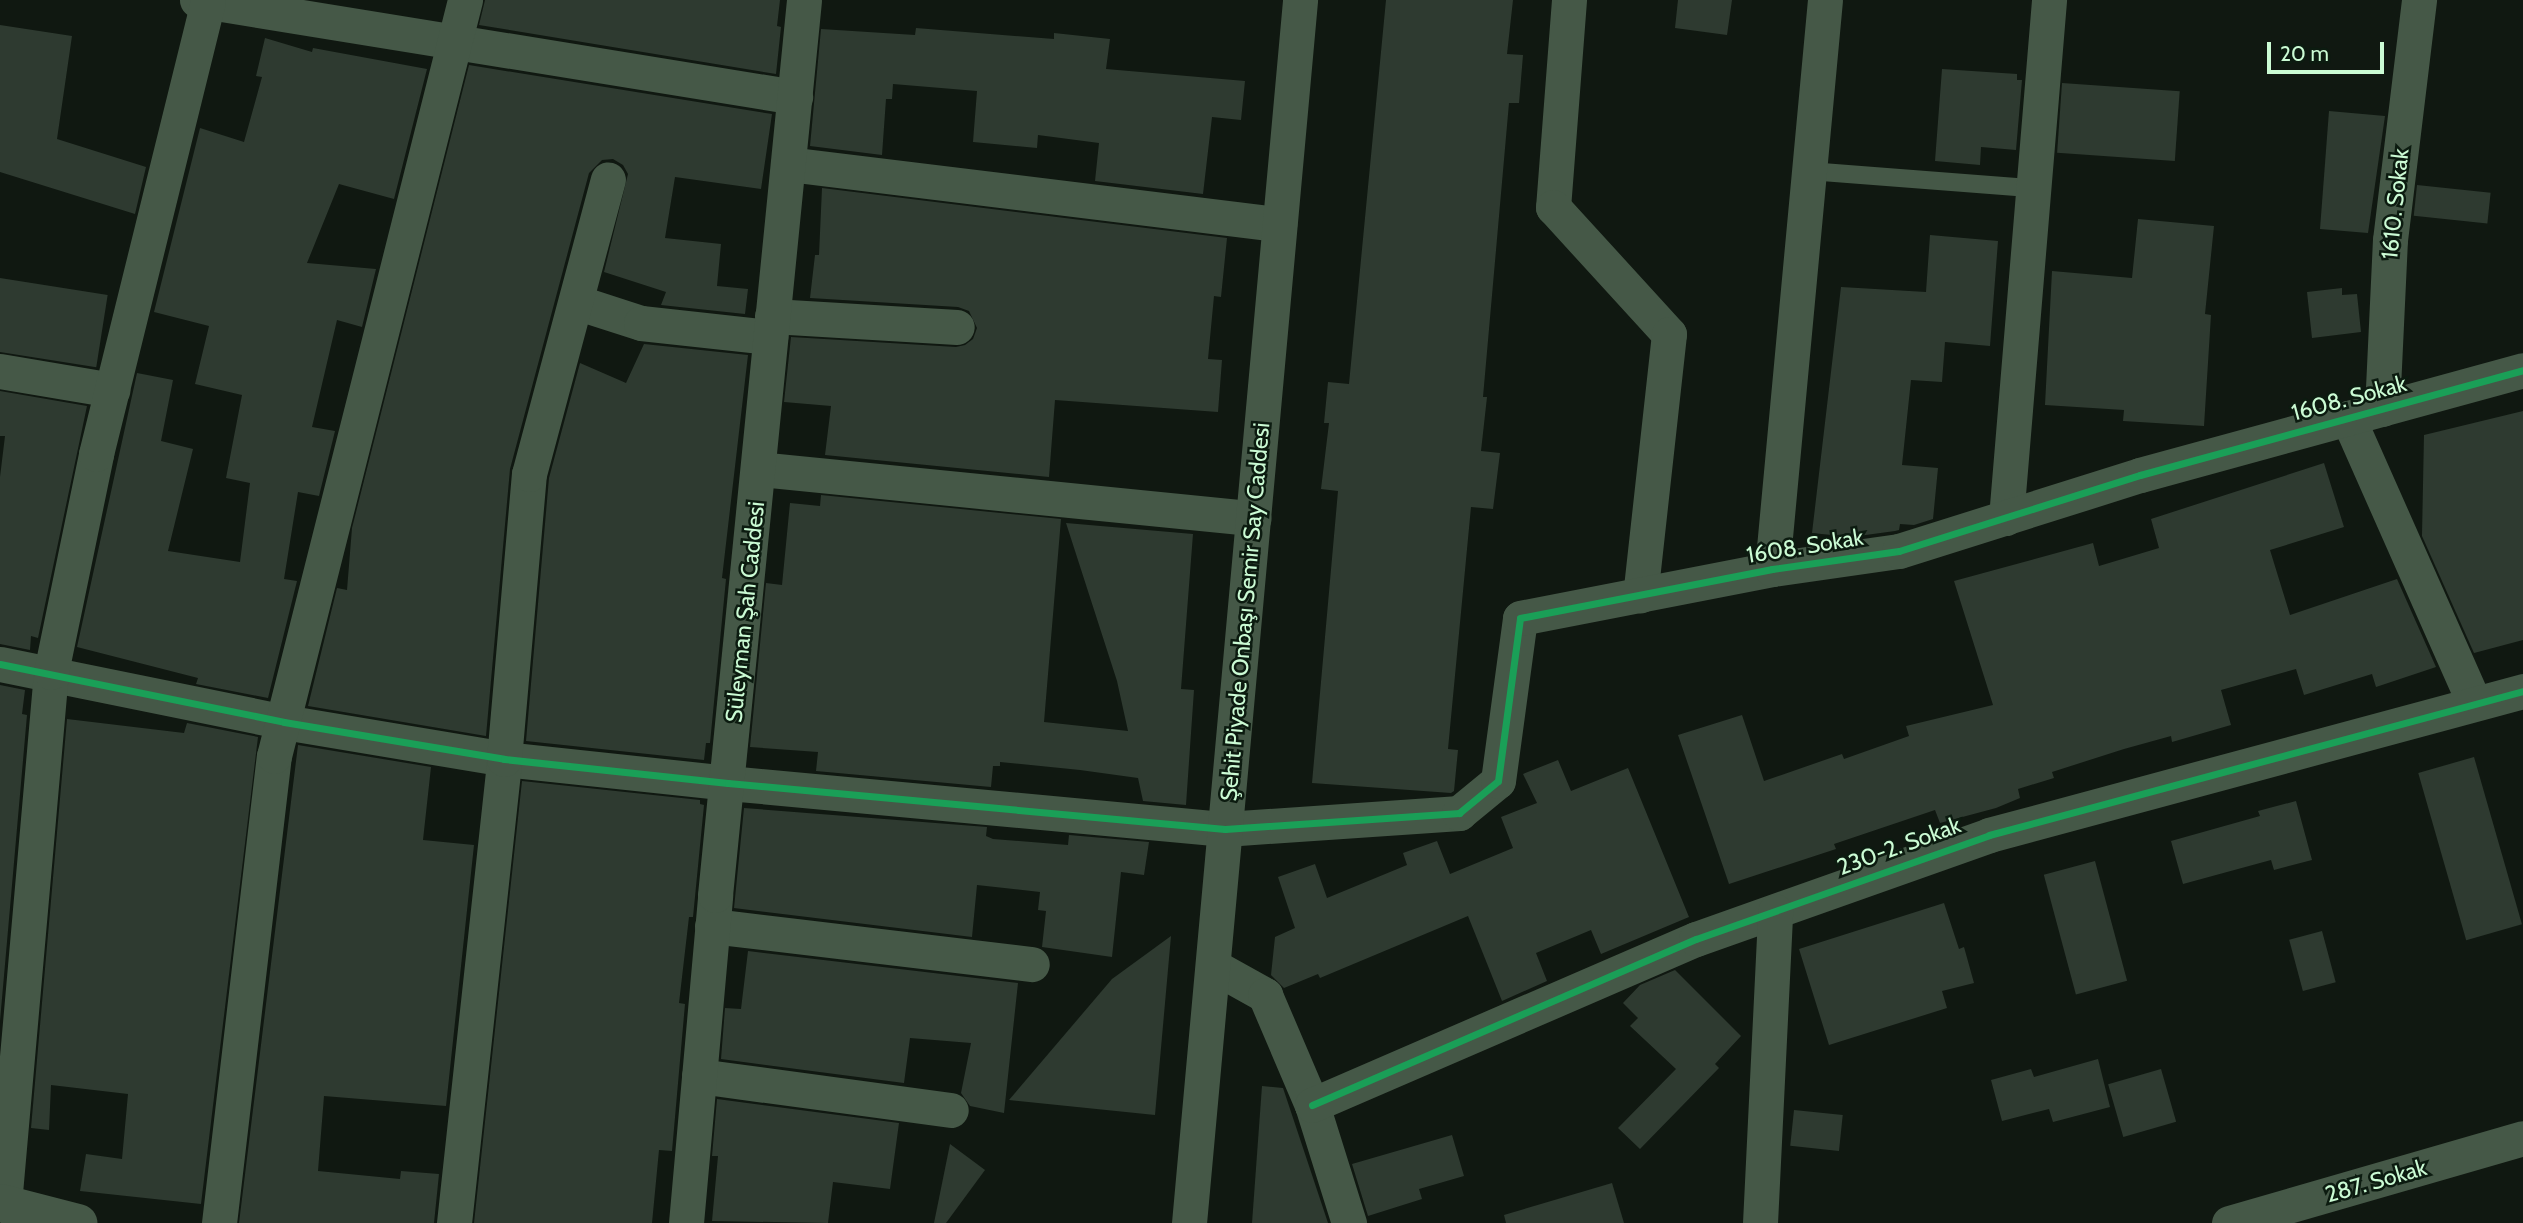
<!DOCTYPE html>
<meta charset="utf-8">
<style>
body{margin:0}
#map{position:relative;width:2523px;height:1223px;overflow:hidden;background:#101811;font-family:Cabin,sans-serif}
div>[style]{position:absolute}
[style*='--x']{left:calc(var(--x)*1px);top:calc(var(--y)*1px);width:calc(var(--w)*1px);rotate:calc(var(--a)*1deg)}
.building>*{inset:0;background:#2e3a30;transform-origin:0 0}
.service>*{height:18px;margin:-9px;padding:0 9px;transform-origin:9px;border-radius:9px;background:#455847}
.minor>*{height:35px;margin:-17.5px;padding:0 17.5px;transform-origin:17.5px;border-radius:17.5px;background:#455847}
.tertiary>*{height:38px;margin:-19px;padding:0 19px;transform-origin:19px;border-radius:19px;background:#455847}
.cycleway>*{height:7px;margin:-3.5px;padding:0 3.5px;transform-origin:3.5px;border-radius:3.5px;background:#1a9f57}
span{translate:-50% -50%;white-space:nowrap;text-align:center;line-height:1.15;-webkit-text-stroke:5px #0c1b10;paint-order:stroke}
.street-label{font-size:23px;color:#cbfbd4}
.scale{position:absolute;left:2267px;top:42px;width:117px;height:32px;box-sizing:border-box;border:4px solid #cbfbd4;border-top:0;padding-left:9px;font-size:21px;line-height:24px;white-space:nowrap;color:#cbfbd4;-webkit-text-stroke:5px #0c1b10;paint-order:stroke}
</style>
<div id="map">
<div class="building">
<div style="clip-path:polygon(485px 0,780px 0,777px 26px,781px 27px,776px 74px,479px 25px)"></div>
<div style="clip-path:polygon(1386px 0,1513px 0,1507px 54px,1523px 55px,1519px 103px,1509px 103px,1483px 397px,1487px 397px,1481px 451px,1500px 453px,1493px 509px,1471px 507px,1448px 749px,1458px 750px,1454px 791px,1451px 793px,1312px 783px,1338px 491px,1321px 489px,1329px 423px,1324px 423px,1328px 382px,1349px 384px)"></div>
<div style="clip-path:polygon(1678px 0,1732px 0,1727px 35px,1675px 28px)"></div>
<div style="clip-path:polygon(0 25px,72px 36px,57px 139px,146px 167px,135px 214px,0 172px)"></div>
<div style="clip-path:polygon(916px 28px,1054px 39px,1054px 33px,1110px 39px,1106px 69px,1245px 81px,1241px 120px,1212px 117px,1203px 194px,1095px 181px,1099px 143px,1038px 135px,1037px 148px,973px 142px,977px 91px,893px 84px,892px 99px,886px 99px,882px 155px,810px 146px,821px 29px,915px 35px)"></div>
<div style="clip-path:polygon(265px 38px,312px 52px,313px 48px,427px 69px,394px 199px,339px 184px,307px 263px,376px 269px,362px 327px,337px 320px,312px 427px,335px 431px,319px 496px,298px 492px,284px 579px,297px 581px,268px 698px,196px 684px,198px 678px,77px 647px,137px 373px,173px 380px,161px 441px,193px 449px,168px 551px,240px 562px,250px 483px,226px 478px,242px 395px,195px 384px,209px 326px,154px 312px,200px 128px,244px 142px,262px 77px,256px 76px)"></div>
<div style="clip-path:polygon(469px 65px,772px 114px,761px 189px,675px 177px,665px 238px,721px 244px,717px 286px,748px 289px,745px 314px,661px 305px,666px 292px,604px 272px,628px 174px,623px 165px,613px 159px,602px 160px,589px 173px,510px 469px,486px 736px,308px 706px,337px 588px,347px 590px,352px 528px)"></div>
<div style="clip-path:polygon(1942px 69px,2017px 74px,2017px 80px,2022px 80px,2016px 150px,1981px 147px,1980px 165px,1935px 161px)"></div>
<div style="left:2062px;top:83px;width:118px;height:70px;rotate:4deg"></div>
<div style="clip-path:polygon(2329px 111px,2385px 116px,2368px 233px,2320px 229px)"></div>
<div style="left:2417px;top:185px;width:74px;height:31px;rotate:6deg"></div>
<div style="clip-path:polygon(822px 188px,1227px 238px,1221px 297px,1214px 296px,1208px 359px,1222px 360px,1218px 412px,1055px 400px,1049px 477px,825px 455px,831px 406px,784px 402px,791px 337px,956px 347px,965px 345px,973px 339px,977px 328px,969px 311px,958px 307px,810px 298px,815px 255px,819px 255px)"></div>
<div style="clip-path:polygon(2138px 219px,2214px 226px,2205px 314px,2211px 315px,2204px 426px,2123px 421px,2124px 410px,2045px 405px,2052px 271px,2132px 278px)"></div>
<div style="clip-path:polygon(1930px 235px,1998px 241px,1990px 346px,1945px 342px,1942px 382px,1911px 380px,1902px 465px,1938px 468px,1933px 519px,1914px 525px,1900px 524px,1899px 530px,1895px 531px,1851px 537px,1812px 533px,1841px 287px,1926px 292px)"></div>
<div style="left:0;top:278px;width:109px;height:73px;rotate:9deg"></div>
<div style="clip-path:polygon(2342px 288px,2342px 295px,2357px 294px,2361px 332px,2312px 338px,2307px 292px)"></div>
<div style="clip-path:polygon(644px 344px,748px 355px,722px 578px,726px 579px,710px 743px,706px 743px,704px 760px,526px 741px,549px 478px,580px 363px,626px 383px)"></div>
<div style="clip-path:polygon(0 391px,87px 406px,38px 638px,31px 636px,30px 650px,0 644px,0 477px,5px 436px,0 436px)"></div>
<div style="clip-path:polygon(2523px 411px,2523px 640px,2474px 653px,2422px 536px,2424px 435px)"></div>
<div style="clip-path:polygon(2324px 463px,2344px 527px,2270px 550px,2290px 615px,2397px 579px,2436px 667px,2376px 687px,2372px 674px,2304px 695px,2296px 669px,2221px 690px,2231px 725px,2172px 742px,2171px 736px,2124px 749px,2052px 772px,2054px 778px,2018px 789px,2020px 798px,1996px 808px,1940px 823px,1935px 810px,1834px 844px,1836px 849px,1729px 884px,1678px 735px,1742px 715px,1764px 781px,1842px 754px,1844px 759px,1909px 736px,1906px 726px,1993px 705px,1954px 581px,2093px 543px,2099px 566px,2159px 548px,2151px 519px)"></div>
<div style="clip-path:polygon(821px 495px,1061px 519px,1044px 722px,1128px 731px,1117px 681px,1066px 523px,1193px 534px,1181px 689px,1194px 690px,1186px 805px,1143px 801px,1138px 778px,1080px 770px,1000px 762px,1000px 766px,993px 766px,991px 787px,816px 771px,818px 752px,750px 747px,766px 583px,782px 585px,790px 503px,820px 506px)"></div>
<div style="clip-path:polygon(0 685px,25px 690px,22px 714px,27px 715px,0 1021px)"></div>
<div style="clip-path:polygon(67px 719px,184px 733px,187px 723px,258px 737px,201px 1204px,80px 1191px,86px 1154px,122px 1159px,128px 1094px,51px 1085px,49px 1130px,31px 1128px)"></div>
<div style="clip-path:polygon(298px 745px,431px 767px,423px 840px,474px 845px,446px 1106px,324px 1096px,318px 1171px,400px 1179px,401px 1171px,439px 1174px,434px 1223px,239px 1223px)"></div>
<div style="left:2474px;top:757px;width:174px;height:58px;rotate:74deg"></div>
<div style="clip-path:polygon(1558px 760px,1571px 791px,1628px 768px,1689px 917px,1601px 954px,1591px 930px,1536px 953px,1547px 981px,1502px 1001px,1468px 916px,1320px 978px,1318px 974px,1284px 988px,1271px 975px,1275px 937px,1295px 928px,1278px 877px,1315px 864px,1327px 898px,1407px 865px,1403px 853px,1437px 841px,1450px 874px,1513px 848px,1501px 817px,1537px 803px,1523px 774px)"></div>
<div style="clip-path:polygon(522px 781px,700px 800px,700px 804px,704px 805px,693px 917px,689px 917px,679px 1003px,685px 1004px,672px 1151px,659px 1150px,652px 1223px,474px 1223px)"></div>
<div style="clip-path:polygon(2296px 801px,2312px 860px,2274px 870px,2271px 860px,2183px 884px,2171px 841px,2260px 816px,2258px 811px)"></div>
<div style="clip-path:polygon(744px 808px,987px 827px,986px 836px,993px 839px,1068px 845px,1069px 835px,1149px 842px,1144px 875px,1121px 872px,1112px 957px,1042px 947px,1046px 911px,1038px 910px,1040px 892px,977px 885px,972px 937px,734px 908px)"></div>
<div style="left:2095px;top:861px;width:124px;height:53px;rotate:75deg"></div>
<div style="clip-path:polygon(1944px 903px,1959px 949px,1964px 947px,1974px 983px,1942px 991px,1947px 1008px,1829px 1045px,1799px 949px)"></div>
<div style="left:2322px;top:931px;width:53px;height:34px;rotate:75deg"></div>
<div style="clip-path:polygon(1171px 936px,1155px 1115px,1009px 1100px,1112px 979px)"></div>
<div style="clip-path:polygon(748px 951px,1018px 983px,1004px 1113px,970px 1106px,961px 1093px,971px 1043px,910px 1038px,904px 1083px,721px 1059px,725px 1008px,741px 1009px)"></div>
<div style="clip-path:polygon(1675px 970px,1741px 1036px,1715px 1064px,1719px 1068px,1640px 1149px,1618px 1128px,1676px 1069px,1630px 1026px,1638px 1018px,1623px 1003px,1640px 985px)"></div>
<div style="clip-path:polygon(2098px 1059px,2110px 1107px,2053px 1122px,2049px 1109px,2002px 1121px,1991px 1080px,2031px 1069px,2034px 1077px)"></div>
<div style="left:2161px;top:1069px;width:55px;height:55px;rotate:74deg"></div>
<div style="clip-path:polygon(1262px 1086px,1283px 1088px,1328px 1223px,1252px 1223px)"></div>
<div style="clip-path:polygon(717px 1099px,899px 1123px,890px 1189px,833px 1182px,828px 1223px,712px 1221px,718px 1156px,712px 1156px)"></div>
<div style="left:1794px;top:1110px;width:49px;height:36px;rotate:6deg"></div>
<div style="clip-path:polygon(1452px 1135px,1464px 1176px,1419px 1189px,1422px 1199px,1368px 1216px,1352px 1164px)"></div>
<div style="clip-path:polygon(950px 1144px,985px 1170px,946px 1223px,934px 1223px)"></div>
<div style="clip-path:polygon(1612px 1183px,1624px 1223px,1506px 1223px,1504px 1215px)"></div>
</div>
<div class="service">
<div style="--x:1809;--y:171;--w:224;--a:4.4"></div>
</div>
<div class="minor">
<div style="--x:197;--y:0;--w:606;--a:9.21"></div>
<div style="--x:1569;--y:0;--w:208;--a:94.4"></div>
<div style="--x:1553;--y:207;--w:172;--a:47.6"></div>
<div style="--x:1669;--y:334;--w:263;--a:96.3"></div>
<div style="--x:788;--y:164;--w:495;--a:7"></div>
<div style="--x:576;--y:302;--w:68;--a:17.9"></div>
<div style="--x:641;--y:323;--w:130;--a:6.2"></div>
<div style="--x:772;--y:316;--w:185;--a:3.4"></div>
<div style="--x:0;--y:371;--w:114;--a:9.6"></div>
<div style="--x:2382;--y:409;--w:169;--a:-87.3"></div>
<div style="--x:2390;--y:240;--w:242;--a:-83.1"></div>
<div style="--x:2348;--y:418;--w:311;--a:66.1"></div>
<div style="--x:759;--y:469;--w:497;--a:5.7"></div>
<div style="--x:2006;--y:518;--w:520;--a:-85.25"></div>
<div style="--x:1772;--y:569;--w:571;--a:-84.68"></div>
<div style="--x:0;--y:664;--w:290;--a:11.5"></div>
<div style="--x:284;--y:722;--w:223;--a:9.5"></div>
<div style="--x:504;--y:759;--w:225;--a:6.1"></div>
<div style="--x:728;--y:783;--w:499;--a:5.3"></div>
<div style="--x:1225;--y:829;--w:235;--a:-3.9"></div>
<div style="--x:1459;--y:813;--w:50;--a:-39.4"></div>
<div style="--x:1498;--y:781;--w:164;--a:-82.3"></div>
<div style="--x:1520;--y:618;--w:257;--a:-11"></div>
<div style="--x:1772;--y:569;--w:128;--a:-8.1"></div>
<div style="--x:1899;--y:551;--w:253;--a:-17.5"></div>
<div style="--x:2140;--y:475;--w:397;--a:-15.3"></div>
<div style="--x:712;--y:926;--w:322;--a:6.8"></div>
<div style="--x:1213;--y:966;--w:60;--a:29.1"></div>
<div style="--x:1265;--y:995;--w:120;--a:66.9"></div>
<div style="--x:1312;--y:1105;--w:124;--a:72.6"></div>
<div style="--x:699;--y:1076;--w:254;--a:7.7"></div>
<div style="--x:1312;--y:1105;--w:418;--a:-23.4"></div>
<div style="--x:1696;--y:939;--w:311;--a:-19.5"></div>
<div style="--x:1989;--y:835;--w:553;--a:-15.09"></div>
<div style="--x:4;--y:1204;--w:534;--a:-84.95"></div>
<div style="--x:51;--y:672;--w:223;--a:-78.3"></div>
<div style="--x:96;--y:454;--w:466;--a:-76.1"></div>
<div style="--x:219;--y:1223;--w:470;--a:-83.3"></div>
<div style="--x:274;--y:756;--w:780;--a:-75.82"></div>
<div style="--x:454;--y:1223;--w:467;--a:-83.8"></div>
<div style="--x:504;--y:759;--w:286;--a:-85"></div>
<div style="--x:529;--y:474;--w:305;--a:-75"></div>
<div style="--x:686;--y:1223;--w:329;--a:-84.9"></div>
<div style="--x:715;--y:895;--w:899;--a:-84.32"></div>
<div style="--x:1189;--y:1223;--w:1228;--a:-84.81"></div>
<div style="--x:1760;--y:1223;--w:312;--a:-87.2"></div>
<div style="--x:2229;--y:1223;--w:306;--a:-16.1"></div>
</div>
<div class="tertiary">
<div style="--x:0;--y:1203;--w:81;--a:14.4"></div>
</div>
<div class="cycleway">
<div style="--x:0;--y:664;--w:290;--a:11.5"></div>
<div style="--x:284;--y:722;--w:223;--a:9.5"></div>
<div style="--x:504;--y:759;--w:225;--a:6.1"></div>
<div style="--x:728;--y:783;--w:499;--a:5.3"></div>
<div style="--x:1225;--y:829;--w:235;--a:-3.9"></div>
<div style="--x:1459;--y:813;--w:50;--a:-39.4"></div>
<div style="--x:1498;--y:781;--w:164;--a:-82.3"></div>
<div style="--x:1520;--y:618;--w:257;--a:-11"></div>
<div style="--x:1772;--y:569;--w:128;--a:-8.1"></div>
<div style="--x:1899;--y:551;--w:253;--a:-17.5"></div>
<div style="--x:2140;--y:475;--w:397;--a:-15.3"></div>
<div style="--x:1312;--y:1105;--w:418;--a:-23.4"></div>
<div style="--x:1696;--y:939;--w:311;--a:-19.5"></div>
<div style="--x:1989;--y:835;--w:553;--a:-15.09"></div>
</div>
<div class="street-label">
<span style="left:2395px;top:204px;rotate:-84deg">1610. Sokak</span>
<span style="left:2349px;top:398px;rotate:-15deg">1608. Sokak</span>
<span style="left:1805px;top:546px;rotate:-9deg">1608. Sokak</span>
<span style="left:745px;top:612px;rotate:-84deg">Süleyman Şah Caddesi</span>
<span style="left:1245px;top:612px;rotate:-85deg">Şehit Piyade Onbaşı Semir Say Caddesi</span>
<span style="left:1899px;top:846px;rotate:-20deg">230-2. Sokak</span>
<span style="left:2376px;top:1181px;rotate:-16deg">287. Sokak</span>
</div>
<div class="scale">20 m</div>
</div>
